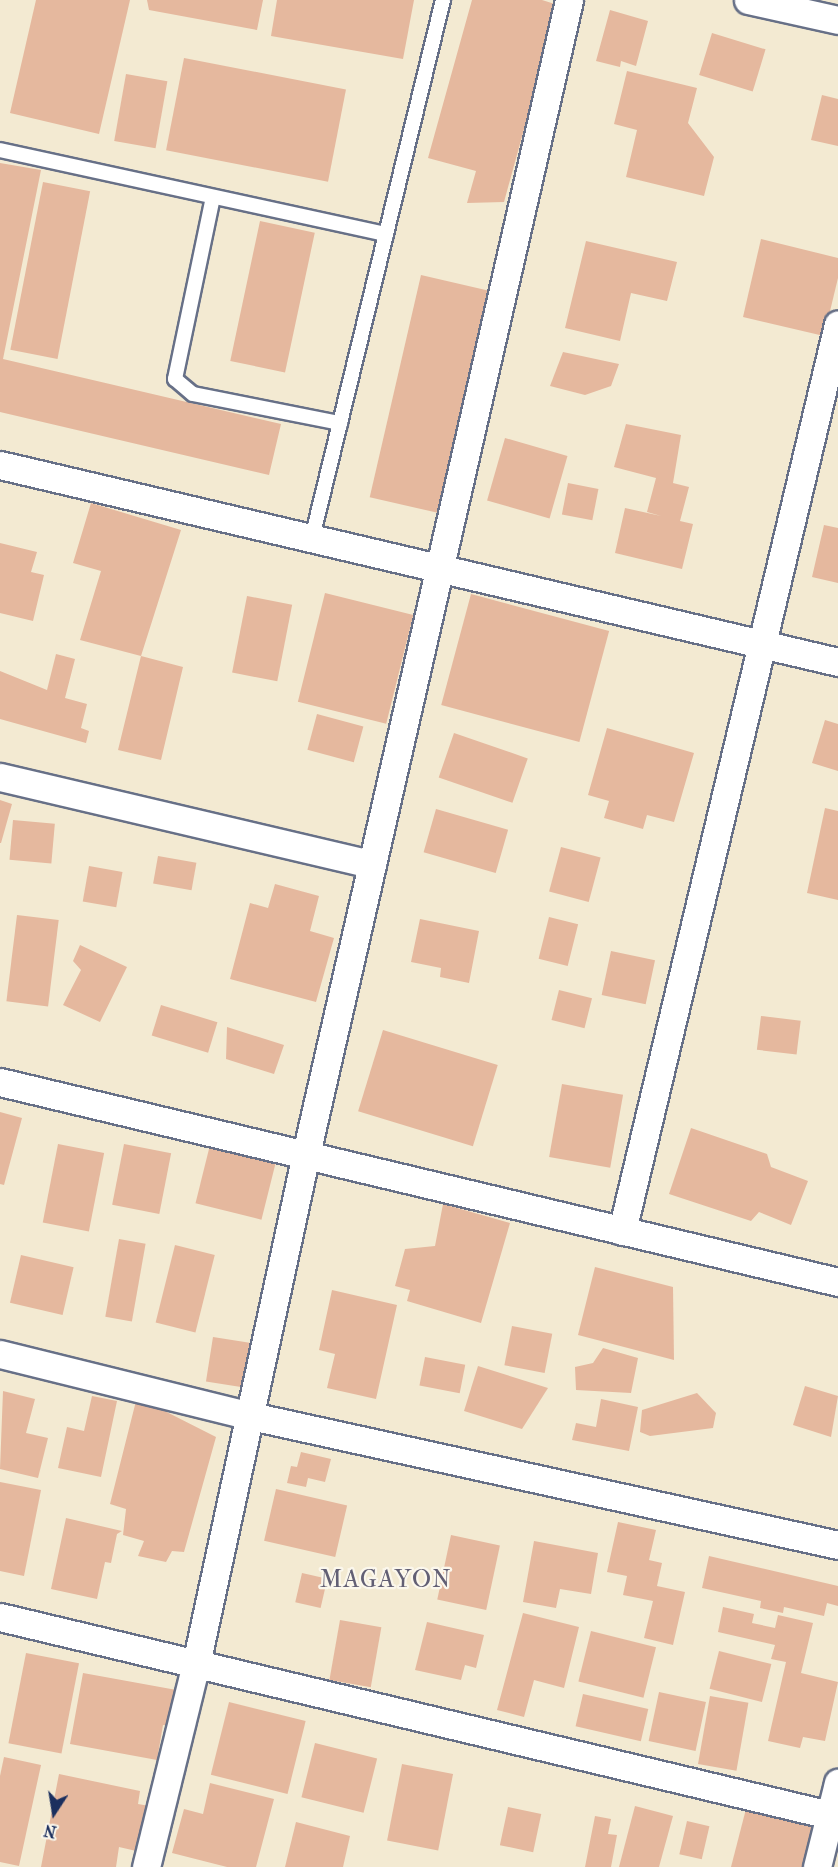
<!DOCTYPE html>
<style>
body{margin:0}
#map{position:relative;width:838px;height:1867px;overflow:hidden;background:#f3ead2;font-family:"IM FELL French Canon",serif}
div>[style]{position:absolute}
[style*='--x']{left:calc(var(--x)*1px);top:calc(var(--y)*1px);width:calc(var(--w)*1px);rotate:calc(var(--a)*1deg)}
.building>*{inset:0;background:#e5b89e;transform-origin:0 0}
.roads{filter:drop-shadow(2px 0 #677087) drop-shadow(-2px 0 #677087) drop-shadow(0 2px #677087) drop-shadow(0 -2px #677087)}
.lane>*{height:14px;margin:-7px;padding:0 7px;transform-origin:7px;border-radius:7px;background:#fff}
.street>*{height:27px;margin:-13.5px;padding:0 13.5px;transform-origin:13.5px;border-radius:13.5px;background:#fff}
span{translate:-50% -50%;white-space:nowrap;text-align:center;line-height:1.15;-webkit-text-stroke:4.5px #fbf7ec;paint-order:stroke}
.quarter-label{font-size:24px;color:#625f74;letter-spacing:1.5px}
.north{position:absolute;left:24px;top:1783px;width:60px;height:60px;-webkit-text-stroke:4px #fbf7ec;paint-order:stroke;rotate:192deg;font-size:16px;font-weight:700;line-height:24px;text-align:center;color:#1b2f5e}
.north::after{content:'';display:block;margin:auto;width:21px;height:27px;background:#1b2f5e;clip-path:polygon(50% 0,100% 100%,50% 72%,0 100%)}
</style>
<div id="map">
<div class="building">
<div style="clip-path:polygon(36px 0,130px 0,99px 134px,10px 113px)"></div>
<div style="clip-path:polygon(147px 0,263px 0,257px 30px,149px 10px)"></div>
<div style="clip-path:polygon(277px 0,414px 0,403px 59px,271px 36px)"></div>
<div style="clip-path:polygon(472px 0,542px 0,558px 5px,504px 202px,467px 203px,476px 171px,428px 158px)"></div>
<div style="clip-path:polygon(610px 10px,648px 21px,636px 66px,621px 61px,620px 67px,596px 61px)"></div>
<div style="left:712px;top:33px;width:56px;height:44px;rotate:17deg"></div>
<div style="left:184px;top:58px;width:165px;height:94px;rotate:11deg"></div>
<div style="clip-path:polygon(627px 71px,697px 88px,688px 123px,714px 157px,704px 196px,626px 177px,637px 130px,614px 124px)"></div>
<div style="left:126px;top:74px;width:42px;height:68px;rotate:10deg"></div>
<div style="clip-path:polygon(822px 95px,838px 99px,838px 146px,811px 140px)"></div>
<div style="clip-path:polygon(0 163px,41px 170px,3px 359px,281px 424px,269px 475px,0 412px)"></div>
<div style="left:43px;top:182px;width:48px;height:171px;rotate:11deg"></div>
<div style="left:260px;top:221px;width:56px;height:143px;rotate:12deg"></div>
<div style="clip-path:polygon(761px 239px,838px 258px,838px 278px,824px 336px,743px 317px)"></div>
<div style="clip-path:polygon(586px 241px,677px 262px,667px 301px,631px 293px,620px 341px,565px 328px)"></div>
<div style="left:421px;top:275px;width:73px;height:228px;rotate:13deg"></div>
<div style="clip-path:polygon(563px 352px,619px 364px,611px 386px,585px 395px,550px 386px)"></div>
<div style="clip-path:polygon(626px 424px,681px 435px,673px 483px,689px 487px,680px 521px,693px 524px,682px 569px,615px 553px,625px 508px,661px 516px,647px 512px,656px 478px,614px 467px)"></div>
<div style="left:505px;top:438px;width:65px;height:65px;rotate:16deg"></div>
<div style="left:568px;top:483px;width:31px;height:32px;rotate:11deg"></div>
<div style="clip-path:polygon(91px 503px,181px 530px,141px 656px,183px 667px,161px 760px,118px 750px,141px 656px,80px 640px,101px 571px,73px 563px)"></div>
<div style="clip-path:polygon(824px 525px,838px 528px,838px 583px,812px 577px)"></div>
<div style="clip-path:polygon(0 543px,37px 552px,31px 572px,44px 575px,33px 621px,0 613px)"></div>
<div style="left:325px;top:593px;width:91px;height:112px;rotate:14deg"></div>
<div style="left:471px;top:594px;width:143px;height:115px;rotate:15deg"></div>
<div style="left:247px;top:596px;width:46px;height:78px;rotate:11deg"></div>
<div style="clip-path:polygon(56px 654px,75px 659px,65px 698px,87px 704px,81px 728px,89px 731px,86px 743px,0 719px,0 671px,47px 690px)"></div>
<div style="left:317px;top:714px;width:48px;height:37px;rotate:15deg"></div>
<div style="clip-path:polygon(825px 720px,838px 724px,838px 771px,812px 763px)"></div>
<div style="clip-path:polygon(607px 728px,694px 753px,674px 822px,647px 815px,643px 829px,604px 818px,609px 801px,588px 795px)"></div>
<div style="left:454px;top:733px;width:78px;height:47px;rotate:19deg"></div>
<div style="clip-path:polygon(0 800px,12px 804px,1px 843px,0 843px)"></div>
<div style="clip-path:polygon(825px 808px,838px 811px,838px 900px,807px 893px)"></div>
<div style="left:436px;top:809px;width:75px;height:45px;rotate:16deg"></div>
<div style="left:13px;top:820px;width:42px;height:40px;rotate:5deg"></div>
<div style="left:561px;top:847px;width:41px;height:46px;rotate:15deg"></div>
<div style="left:158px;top:856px;width:39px;height:28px;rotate:10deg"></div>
<div style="left:89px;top:866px;width:34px;height:36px;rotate:10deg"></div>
<div style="clip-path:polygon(275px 884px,319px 896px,310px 931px,334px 938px,316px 1002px,230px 979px,250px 903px,268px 908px)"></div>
<div style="left:17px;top:915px;width:42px;height:87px;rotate:7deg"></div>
<div style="left:549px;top:917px;width:30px;height:43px;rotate:14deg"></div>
<div style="clip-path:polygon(420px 919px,479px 931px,469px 983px,440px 977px,441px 968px,411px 962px)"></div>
<div style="clip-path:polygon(80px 945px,127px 967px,100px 1022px,63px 1005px,81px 970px,73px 961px)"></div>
<div style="left:611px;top:951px;width:45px;height:45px;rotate:12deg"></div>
<div style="left:559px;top:990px;width:34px;height:31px;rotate:14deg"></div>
<div style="left:161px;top:1005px;width:59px;height:32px;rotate:17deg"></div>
<div style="left:761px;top:1016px;width:40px;height:34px;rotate:7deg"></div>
<div style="clip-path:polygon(227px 1027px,284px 1045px,274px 1074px,226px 1059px)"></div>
<div style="left:383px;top:1030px;width:120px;height:85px;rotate:17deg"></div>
<div style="left:562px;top:1084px;width:62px;height:74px;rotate:10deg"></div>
<div style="clip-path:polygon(0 1112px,22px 1118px,4px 1185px,0 1184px)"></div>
<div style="clip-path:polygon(691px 1128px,767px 1154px,771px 1167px,808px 1181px,791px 1225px,759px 1212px,751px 1221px,669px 1194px)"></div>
<div style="left:58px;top:1144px;width:47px;height:80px;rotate:11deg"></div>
<div style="left:124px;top:1144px;width:48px;height:62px;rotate:11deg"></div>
<div style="left:210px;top:1145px;width:68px;height:60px;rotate:14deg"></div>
<div style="clip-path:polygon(443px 1204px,510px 1223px,481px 1323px,407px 1301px,410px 1290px,395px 1286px,405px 1249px,435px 1246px)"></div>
<div style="left:119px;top:1239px;width:27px;height:79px;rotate:10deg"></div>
<div style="left:175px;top:1245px;width:41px;height:80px;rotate:14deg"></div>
<div style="left:21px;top:1255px;width:54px;height:49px;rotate:13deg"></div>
<div style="clip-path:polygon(595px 1267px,673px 1287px,674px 1360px,578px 1335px)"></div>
<div style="clip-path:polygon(332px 1290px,397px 1305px,376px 1399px,327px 1388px,335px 1354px,319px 1350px)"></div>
<div style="left:512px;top:1326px;width:41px;height:40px;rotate:11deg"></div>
<div style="left:213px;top:1337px;width:37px;height:45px;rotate:9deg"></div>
<div style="clip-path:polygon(603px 1348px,638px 1358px,631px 1393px,576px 1390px,575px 1367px,593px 1363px)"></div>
<div style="left:425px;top:1357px;width:41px;height:29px;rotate:11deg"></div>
<div style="clip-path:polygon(478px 1366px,548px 1388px,522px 1429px,464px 1411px)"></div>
<div style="clip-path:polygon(805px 1386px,838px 1396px,831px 1437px,793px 1425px)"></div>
<div style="clip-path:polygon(3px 1391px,35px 1399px,26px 1433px,48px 1438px,38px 1478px,0 1469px)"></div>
<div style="clip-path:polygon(697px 1393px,716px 1413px,713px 1428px,650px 1436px,640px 1432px,642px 1410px)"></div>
<div style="clip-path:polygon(92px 1396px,117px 1401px,101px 1477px,58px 1468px,67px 1427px,84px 1431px)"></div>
<div style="clip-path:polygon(137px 1397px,216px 1437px,184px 1552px,172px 1551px,166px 1562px,138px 1556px,144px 1541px,123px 1535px,126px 1509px,110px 1504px)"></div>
<div style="clip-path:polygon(601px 1399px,638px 1407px,629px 1451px,572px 1440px,576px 1423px,596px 1427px)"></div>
<div style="clip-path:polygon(301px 1452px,331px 1459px,325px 1482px,308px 1478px,306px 1487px,287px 1483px,291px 1466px,297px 1467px)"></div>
<div style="clip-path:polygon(0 1482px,41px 1490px,24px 1576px,0 1571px)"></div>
<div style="left:276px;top:1489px;width:73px;height:53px;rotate:13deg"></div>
<div style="clip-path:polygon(66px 1518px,122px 1531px,117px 1534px,111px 1563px,105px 1562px,97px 1599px,51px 1589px)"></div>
<div style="clip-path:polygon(618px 1522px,656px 1530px,649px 1560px,662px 1563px,657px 1586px,685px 1592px,673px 1645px,644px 1638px,653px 1601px,623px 1595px,627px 1576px,607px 1572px)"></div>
<div style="left:451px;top:1535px;width:50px;height:66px;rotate:12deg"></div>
<div style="clip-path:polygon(534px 1541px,598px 1553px,591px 1594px,560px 1589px,556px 1608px,523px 1602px)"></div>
<div style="clip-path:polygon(709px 1556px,838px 1586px,838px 1606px,827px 1603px,824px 1616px,784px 1607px,783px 1613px,760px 1608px,761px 1601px,702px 1588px)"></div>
<div style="left:302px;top:1573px;width:26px;height:30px;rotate:13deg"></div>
<div style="clip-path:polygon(723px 1607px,754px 1614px,752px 1623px,775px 1628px,778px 1615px,813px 1623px,801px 1673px,838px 1682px,825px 1741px,803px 1737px,800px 1748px,768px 1741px,786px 1662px,771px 1659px,775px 1645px,718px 1632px)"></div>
<div style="clip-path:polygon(523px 1613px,579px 1627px,564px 1688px,534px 1680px,524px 1717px,497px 1710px)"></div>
<div style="left:340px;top:1620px;width:42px;height:61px;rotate:10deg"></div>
<div style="clip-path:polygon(427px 1622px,484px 1635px,476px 1668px,465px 1665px,461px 1680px,415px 1670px)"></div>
<div style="left:591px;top:1631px;width:67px;height:52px;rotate:14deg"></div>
<div style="left:719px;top:1651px;width:54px;height:39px;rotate:14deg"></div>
<div style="left:26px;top:1653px;width:54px;height:92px;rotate:11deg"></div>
<div style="clip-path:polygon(83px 1673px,182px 1691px,176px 1727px,163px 1725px,157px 1760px,70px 1744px)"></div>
<div style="left:659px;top:1692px;width:48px;height:50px;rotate:12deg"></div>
<div style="left:583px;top:1694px;width:67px;height:33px;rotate:13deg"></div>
<div style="left:710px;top:1696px;width:39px;height:69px;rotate:10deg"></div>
<div style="left:229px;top:1702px;width:79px;height:75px;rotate:14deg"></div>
<div style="left:315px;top:1743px;width:64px;height:56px;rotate:14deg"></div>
<div style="clip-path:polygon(4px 1757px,41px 1765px,19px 1866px,0 1862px,0 1776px)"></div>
<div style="left:402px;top:1764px;width:52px;height:78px;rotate:11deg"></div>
<div style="clip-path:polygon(59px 1774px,140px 1791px,138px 1804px,155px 1807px,145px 1853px,119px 1847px,116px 1867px,41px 1867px)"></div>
<div style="clip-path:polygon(210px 1783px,274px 1799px,256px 1867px,227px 1867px,172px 1853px,184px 1809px,203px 1814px)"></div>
<div style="clip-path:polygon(747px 1805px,816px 1816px,805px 1867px,731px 1867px)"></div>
<div style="clip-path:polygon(635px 1806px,673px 1816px,659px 1867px,619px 1867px)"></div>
<div style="left:508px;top:1807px;width:34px;height:39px;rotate:12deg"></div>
<div style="clip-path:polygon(595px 1816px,611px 1819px,608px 1834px,617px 1835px,611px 1867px,585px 1867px)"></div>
<div style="left:687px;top:1821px;width:23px;height:34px;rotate:13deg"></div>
<div style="clip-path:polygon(296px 1822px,350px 1836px,343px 1867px,285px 1867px)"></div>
</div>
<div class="roads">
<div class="lane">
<div style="--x:0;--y:150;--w:395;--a:12.3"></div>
<div style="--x:213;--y:197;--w:186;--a:101.8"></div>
<div style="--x:175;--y:379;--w:23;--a:40"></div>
<div style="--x:193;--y:394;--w:150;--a:11.2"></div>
<div style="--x:312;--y:538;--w:554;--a:-76.32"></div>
</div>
<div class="street">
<div style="--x:748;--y:0;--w:92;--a:12.5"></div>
<div style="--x:0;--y:465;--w:861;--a:13.23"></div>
<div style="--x:0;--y:777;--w:382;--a:13.2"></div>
<div style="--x:0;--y:1082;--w:862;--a:13.42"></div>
<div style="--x:622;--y:1231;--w:932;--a:-76.6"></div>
<div style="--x:0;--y:1354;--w:259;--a:13.9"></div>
<div style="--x:251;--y:1416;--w:601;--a:12.39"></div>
<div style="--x:0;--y:1617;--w:853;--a:13.42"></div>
<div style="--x:146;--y:1867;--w:209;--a:-76.2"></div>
<div style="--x:196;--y:1664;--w:522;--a:-77.83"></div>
<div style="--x:306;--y:1154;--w:1184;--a:-77.16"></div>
<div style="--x:817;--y:1867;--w:87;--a:-76"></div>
</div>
</div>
<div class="quarter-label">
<span style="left:386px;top:1580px">MAGAYON</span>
</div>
<div class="north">N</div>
</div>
